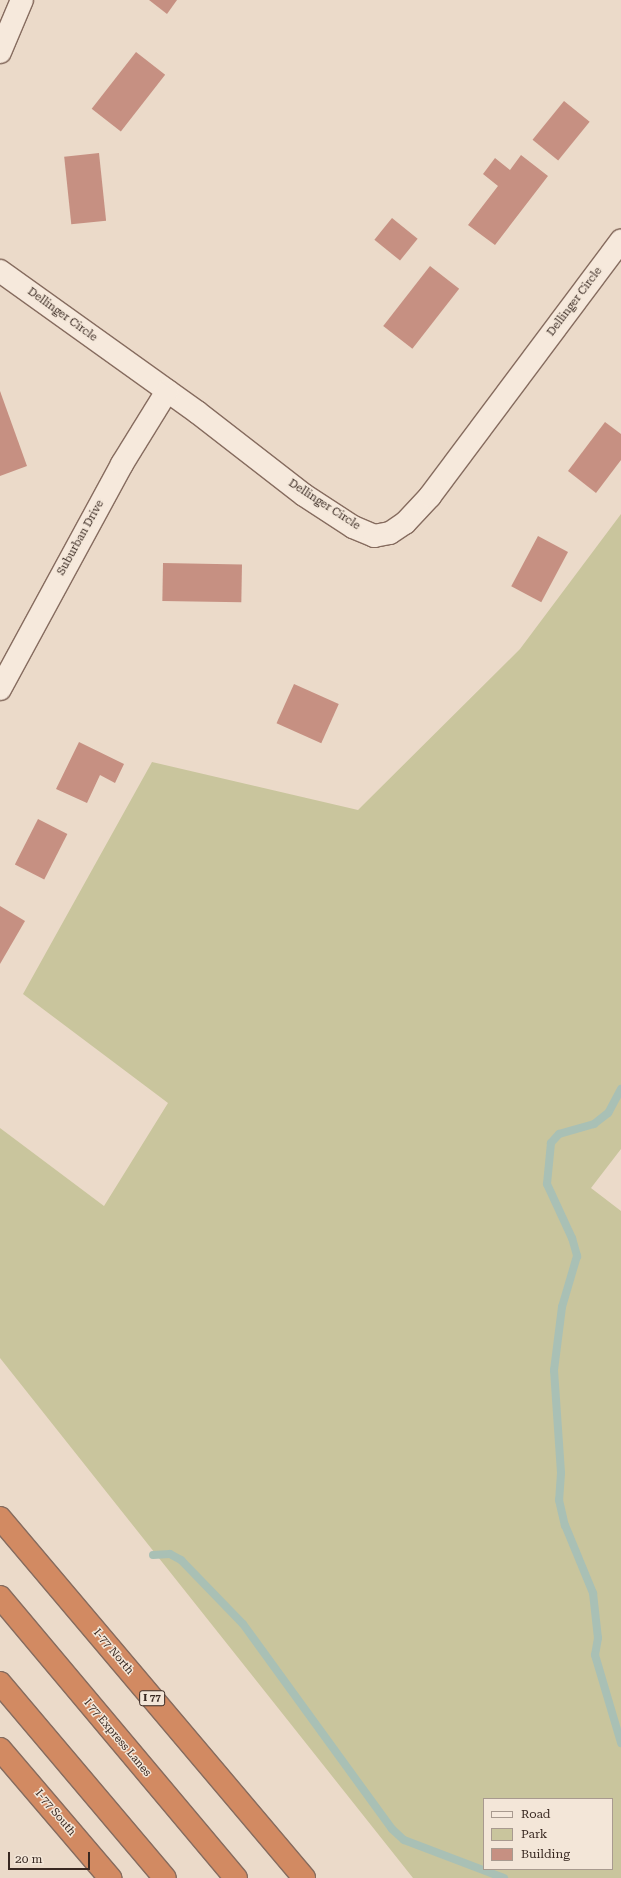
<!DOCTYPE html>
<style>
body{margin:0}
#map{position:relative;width:621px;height:1878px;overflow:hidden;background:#ebdac9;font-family:"Roboto Serif",serif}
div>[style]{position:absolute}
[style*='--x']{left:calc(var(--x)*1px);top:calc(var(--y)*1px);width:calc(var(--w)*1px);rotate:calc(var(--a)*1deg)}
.green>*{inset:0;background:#c9c59d}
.stream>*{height:8px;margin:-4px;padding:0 4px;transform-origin:4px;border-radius:4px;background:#a9c0b5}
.building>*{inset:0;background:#c69082;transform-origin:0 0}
.roads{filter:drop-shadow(1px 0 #866c5f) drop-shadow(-1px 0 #866c5f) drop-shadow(0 1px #866c5f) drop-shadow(0 -1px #866c5f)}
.street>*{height:22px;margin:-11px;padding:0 11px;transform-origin:11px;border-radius:11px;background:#f6e9dc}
.highway>*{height:22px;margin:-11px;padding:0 11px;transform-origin:11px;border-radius:11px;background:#d28a62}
span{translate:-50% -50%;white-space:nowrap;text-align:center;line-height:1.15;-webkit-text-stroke:3px #f3e6d8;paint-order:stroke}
.shield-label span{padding:1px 3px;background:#f3e6d8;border:1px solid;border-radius:3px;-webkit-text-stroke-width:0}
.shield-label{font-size:10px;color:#382821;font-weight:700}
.street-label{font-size:11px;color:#382821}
.legend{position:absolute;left:483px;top:1798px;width:130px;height:72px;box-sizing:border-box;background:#f3e6d8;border:1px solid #a89a8f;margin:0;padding:5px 7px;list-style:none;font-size:12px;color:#382821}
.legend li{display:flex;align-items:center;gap:8px;height:20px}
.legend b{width:20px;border:1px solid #a89a8f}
.scale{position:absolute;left:8px;top:1852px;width:82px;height:18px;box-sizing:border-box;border:2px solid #382821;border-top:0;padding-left:5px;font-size:12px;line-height:14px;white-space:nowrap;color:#382821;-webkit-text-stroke:3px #f3e6d8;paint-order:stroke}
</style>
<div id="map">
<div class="green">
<div style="clip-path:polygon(evenodd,621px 514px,621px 1149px,591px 1188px,621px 1211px,621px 1878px,413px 1878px,0 1358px,0 1128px,104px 1206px,168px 1103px,23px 994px,152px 762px,358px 810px,520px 649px,621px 514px,484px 1799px,612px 1799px,612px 1869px,484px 1869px,484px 1799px)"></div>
</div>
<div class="stream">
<div style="--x:621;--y:1089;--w:27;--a:118"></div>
<div style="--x:608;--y:1113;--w:18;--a:142"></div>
<div style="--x:594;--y:1124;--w:36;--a:164"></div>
<div style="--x:559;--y:1134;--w:12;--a:132"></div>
<div style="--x:551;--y:1143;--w:41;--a:95.6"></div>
<div style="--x:547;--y:1184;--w:60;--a:65.2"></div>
<div style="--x:572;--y:1238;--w:19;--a:74"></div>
<div style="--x:577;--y:1256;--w:53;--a:106.4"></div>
<div style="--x:562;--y:1307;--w:64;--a:97.2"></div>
<div style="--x:554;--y:1370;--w:103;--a:86.1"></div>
<div style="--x:561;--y:1473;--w:27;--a:94"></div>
<div style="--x:559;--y:1500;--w:26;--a:77"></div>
<div style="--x:565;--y:1525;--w:74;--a:67.6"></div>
<div style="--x:593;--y:1593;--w:45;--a:83.7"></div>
<div style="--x:598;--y:1638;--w:17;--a:100"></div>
<div style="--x:595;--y:1655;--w:92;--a:73.5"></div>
<div style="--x:153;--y:1555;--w:17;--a:-3"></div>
<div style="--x:170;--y:1554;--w:13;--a:29"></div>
<div style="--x:181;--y:1560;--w:89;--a:45.9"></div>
<div style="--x:243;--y:1624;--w:253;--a:54"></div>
<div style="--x:392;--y:1829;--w:16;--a:43"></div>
<div style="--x:404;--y:1840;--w:107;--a:20.8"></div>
</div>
<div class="building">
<div style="clip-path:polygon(149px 0,177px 0,167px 14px)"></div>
<div style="left:136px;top:52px;width:37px;height:72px;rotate:38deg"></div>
<div style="left:564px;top:101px;width:33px;height:50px;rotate:39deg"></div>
<div style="left:99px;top:153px;width:68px;height:35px;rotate:84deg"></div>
<div style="clip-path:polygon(521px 155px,548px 176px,495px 245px,468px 225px,498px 186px,483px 174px,495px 158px,510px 170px)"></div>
<div style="left:392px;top:218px;width:33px;height:28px;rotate:39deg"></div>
<div style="left:430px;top:266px;width:37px;height:76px;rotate:38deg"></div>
<div style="clip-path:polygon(0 391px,27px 466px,0 476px)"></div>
<div style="clip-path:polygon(605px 422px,621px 434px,621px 460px,596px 493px,568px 471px)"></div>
<div style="left:538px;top:536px;width:34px;height:57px;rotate:28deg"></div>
<div style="left:163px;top:563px;width:79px;height:38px;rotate:1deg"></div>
<div style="left:294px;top:684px;width:49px;height:43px;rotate:24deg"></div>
<div style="clip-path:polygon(79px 742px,124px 764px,115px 783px,100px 775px,87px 803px,56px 789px)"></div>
<div style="left:38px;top:819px;width:33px;height:51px;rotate:27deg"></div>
<div style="clip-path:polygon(0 906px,25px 921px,0 964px)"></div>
</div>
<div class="roads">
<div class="street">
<div style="--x:0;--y:52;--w:56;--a:-67.1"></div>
<div style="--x:0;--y:271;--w:242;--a:35.6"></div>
<div style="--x:197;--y:412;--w:135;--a:37.8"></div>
<div style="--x:304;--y:495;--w:59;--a:33.1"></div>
<div style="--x:353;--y:527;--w:23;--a:23"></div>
<div style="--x:374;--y:536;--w:16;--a:-11"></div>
<div style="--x:390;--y:533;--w:18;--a:-34"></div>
<div style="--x:405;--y:523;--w:37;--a:-47"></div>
<div style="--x:430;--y:496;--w:319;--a:-53.2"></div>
<div style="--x:0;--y:689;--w:256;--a:-61.5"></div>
<div style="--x:122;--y:464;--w:86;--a:-58.3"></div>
</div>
<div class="highway">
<div style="--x:0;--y:1518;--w:471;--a:49.8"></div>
<div style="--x:0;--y:1597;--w:367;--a:50"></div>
<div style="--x:0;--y:1683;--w:255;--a:49.8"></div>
<div style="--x:0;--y:1749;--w:170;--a:49.5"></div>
</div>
</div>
<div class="shield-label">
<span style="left:152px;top:1698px">I 77</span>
</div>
<div class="street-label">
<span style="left:575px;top:302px;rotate:-53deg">Dellinger Circle</span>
<span style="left:62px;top:315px;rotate:36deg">Dellinger Circle</span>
<span style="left:324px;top:505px;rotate:33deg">Dellinger Circle</span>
<span style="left:81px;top:538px;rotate:-61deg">Suburban Drive</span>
<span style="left:113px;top:1652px;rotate:50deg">I-77 North</span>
<span style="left:117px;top:1738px;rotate:50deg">I 77 Express Lanes</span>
<span style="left:55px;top:1813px;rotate:50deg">I-77 South</span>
</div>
<ul class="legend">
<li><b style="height:5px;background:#f6e9dc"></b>Road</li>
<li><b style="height:11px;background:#c9c59d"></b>Park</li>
<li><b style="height:11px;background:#c69082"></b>Building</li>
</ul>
<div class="scale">20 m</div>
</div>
